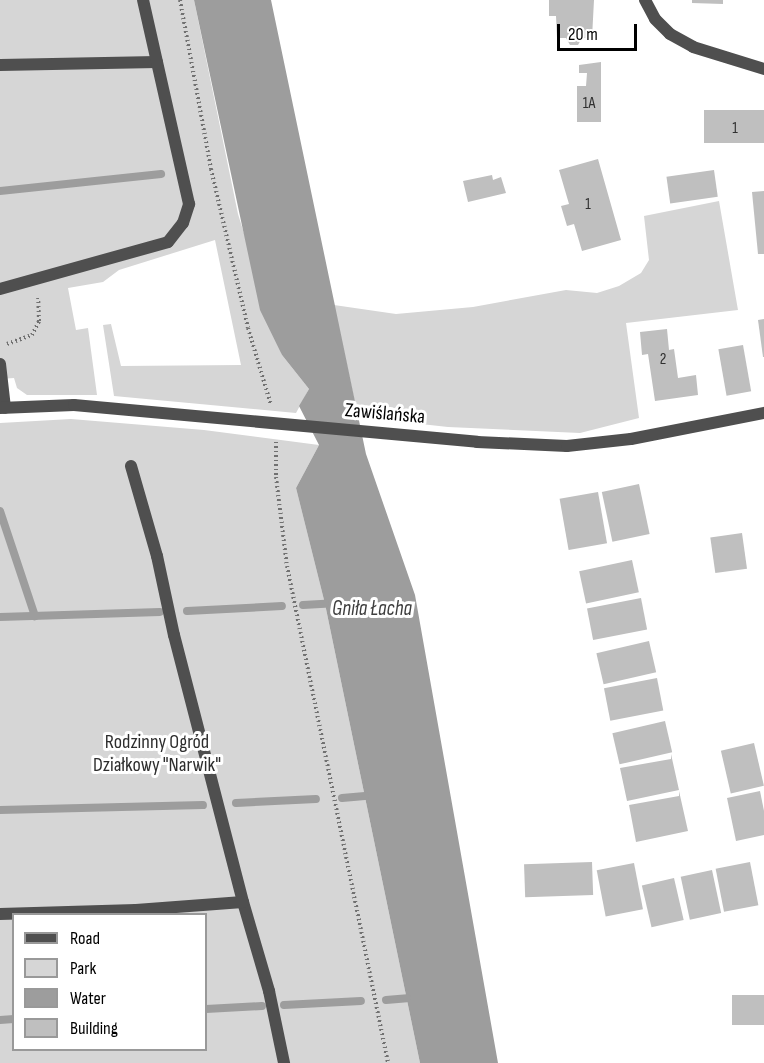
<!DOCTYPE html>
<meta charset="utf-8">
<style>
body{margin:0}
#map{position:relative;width:764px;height:1063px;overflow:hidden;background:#fff;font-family:"Sofia Sans Condensed",sans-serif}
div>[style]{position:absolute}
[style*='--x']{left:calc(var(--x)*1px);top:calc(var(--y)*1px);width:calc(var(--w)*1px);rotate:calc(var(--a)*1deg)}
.green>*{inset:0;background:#d6d6d6}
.water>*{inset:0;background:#9d9d9d}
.stream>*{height:8px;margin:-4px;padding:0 4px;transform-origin:4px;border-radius:4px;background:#9d9d9d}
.building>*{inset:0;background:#bfbfbf;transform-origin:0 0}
.path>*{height:4px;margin-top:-2px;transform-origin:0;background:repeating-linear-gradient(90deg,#717171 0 1.5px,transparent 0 4.5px)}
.lane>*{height:12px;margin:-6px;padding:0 6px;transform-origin:6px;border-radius:6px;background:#4f4f4f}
.street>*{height:12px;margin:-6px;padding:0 6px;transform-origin:6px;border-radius:6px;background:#4f4f4f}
span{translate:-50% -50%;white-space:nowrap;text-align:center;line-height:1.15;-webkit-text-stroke:6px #fff;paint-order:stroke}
.number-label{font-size:16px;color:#303030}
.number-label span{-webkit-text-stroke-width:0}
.street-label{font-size:20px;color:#000}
.park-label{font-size:20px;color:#2d2d2d}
.water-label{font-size:21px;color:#3e3e3e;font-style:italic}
.legend{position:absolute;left:12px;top:913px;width:195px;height:138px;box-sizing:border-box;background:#fff;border:2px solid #999;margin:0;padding:8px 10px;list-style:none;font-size:18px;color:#000}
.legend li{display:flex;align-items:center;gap:12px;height:30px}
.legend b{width:30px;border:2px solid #999}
.scale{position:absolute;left:557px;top:24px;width:80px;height:27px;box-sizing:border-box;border:3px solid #000;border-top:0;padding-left:8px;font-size:18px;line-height:21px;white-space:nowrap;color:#000;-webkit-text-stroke:4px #fff;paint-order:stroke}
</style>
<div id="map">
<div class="green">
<div style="clip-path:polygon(0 0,194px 0,238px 214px,282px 355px,309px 389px,296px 413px,114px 396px,103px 325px,111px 324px,121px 366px,241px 365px,215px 240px,119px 270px,103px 282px,68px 288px,76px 330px,88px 328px,97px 395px,27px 395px,17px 388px,14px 378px,0 379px)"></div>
<div style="clip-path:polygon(719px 201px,738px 310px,626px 323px,639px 418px,580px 433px,448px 427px,358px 417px,334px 305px,396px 314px,473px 307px,566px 290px,597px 293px,619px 286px,641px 273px,649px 260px,644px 216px)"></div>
<div style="clip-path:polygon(evenodd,71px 419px,204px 430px,319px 445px,296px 488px,325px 604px,420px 1063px,0 1063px,0 423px,71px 419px,14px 914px,206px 914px,206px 1050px,14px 1050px,14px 914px)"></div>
</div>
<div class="water">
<div style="clip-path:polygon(194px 0,271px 0,366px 454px,415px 595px,498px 1063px,420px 1063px,325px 604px,296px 488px,319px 445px,299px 406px,309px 389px,282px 355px,260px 310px)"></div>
</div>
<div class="stream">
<div style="--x:0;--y:191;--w:162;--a:-6"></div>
<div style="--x:0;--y:511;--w:111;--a:71.6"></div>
<div style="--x:303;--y:605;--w:22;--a:-3"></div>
<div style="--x:187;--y:611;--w:95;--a:-3"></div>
<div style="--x:0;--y:617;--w:160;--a:-1.8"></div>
<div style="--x:342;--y:798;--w:23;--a:-5"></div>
<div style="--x:236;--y:803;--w:80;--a:-2.9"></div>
<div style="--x:0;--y:810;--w:203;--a:-1.4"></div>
<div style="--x:386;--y:1000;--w:21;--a:-5"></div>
<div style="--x:284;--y:1005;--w:77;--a:-3"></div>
<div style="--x:206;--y:1009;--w:56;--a:-3.1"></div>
<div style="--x:0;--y:1020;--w:14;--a:-4"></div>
</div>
<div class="building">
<div style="clip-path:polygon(549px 0,594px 0,592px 38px,582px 38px,578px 45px,570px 45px,566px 38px,557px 38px,556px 16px,549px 16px)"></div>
<div style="clip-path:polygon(692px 0,723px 0,723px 4px,692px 3px)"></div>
<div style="clip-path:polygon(601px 62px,601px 122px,577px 122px,577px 86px,586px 86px,587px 73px,579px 73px,579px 65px)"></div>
<div style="left:764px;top:110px;width:33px;height:60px;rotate:90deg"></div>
<div style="clip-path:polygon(598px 159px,621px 240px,582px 251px,574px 224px,567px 226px,561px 206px,569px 204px,559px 170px)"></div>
<div style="left:714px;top:170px;width:27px;height:48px;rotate:82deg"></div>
<div style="clip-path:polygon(492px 175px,493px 180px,501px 177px,506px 193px,468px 202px,463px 181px)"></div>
<div style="clip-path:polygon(764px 191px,764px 254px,758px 254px,752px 192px)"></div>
<div style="clip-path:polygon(764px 319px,764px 357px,763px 357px,758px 320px)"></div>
<div style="clip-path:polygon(667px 329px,669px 350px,674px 349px,678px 378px,696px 375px,698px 395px,655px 401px,648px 354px,642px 355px,640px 332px)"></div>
<div style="left:743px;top:345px;width:47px;height:25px;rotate:80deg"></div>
<div style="left:639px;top:484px;width:51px;height:38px;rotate:78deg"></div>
<div style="left:598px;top:492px;width:52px;height:39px;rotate:80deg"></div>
<div style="left:742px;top:533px;width:36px;height:32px;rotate:82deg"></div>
<div style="left:632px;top:560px;width:33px;height:54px;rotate:78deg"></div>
<div style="left:641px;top:598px;width:32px;height:55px;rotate:79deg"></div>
<div style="left:649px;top:641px;width:32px;height:54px;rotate:77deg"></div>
<div style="left:657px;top:678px;width:33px;height:54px;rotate:79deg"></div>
<div style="left:665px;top:721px;width:32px;height:54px;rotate:77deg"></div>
<div style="left:754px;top:743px;width:44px;height:34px;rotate:77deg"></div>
<div style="clip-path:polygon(671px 754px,679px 790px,627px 801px,620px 768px,671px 759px)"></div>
<div style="clip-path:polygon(679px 791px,688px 831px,636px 842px,629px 805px,679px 796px)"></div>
<div style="clip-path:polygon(760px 791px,764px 811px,764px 835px,736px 841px,727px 798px)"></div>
<div style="left:592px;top:862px;width:33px;height:68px;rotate:88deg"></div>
<div style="left:750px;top:862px;width:44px;height:35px;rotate:79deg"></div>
<div style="left:634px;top:863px;width:47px;height:38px;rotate:79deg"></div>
<div style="left:712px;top:870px;width:44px;height:32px;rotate:78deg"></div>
<div style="left:674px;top:878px;width:43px;height:33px;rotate:77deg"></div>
<div style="left:764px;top:995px;width:30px;height:32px;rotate:90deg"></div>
</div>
<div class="path">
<div style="--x:180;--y:0;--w:172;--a:79.6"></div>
<div style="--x:211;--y:169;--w:163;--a:76.9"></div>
<div style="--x:248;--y:328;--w:80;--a:73.4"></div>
<div style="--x:7;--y:344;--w:27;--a:-20"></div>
<div style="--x:32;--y:335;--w:16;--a:-63"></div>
<div style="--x:39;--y:321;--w:23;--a:-92"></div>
<div style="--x:276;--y:442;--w:35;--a:90"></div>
<div style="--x:276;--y:477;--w:90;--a:83"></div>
<div style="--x:287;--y:566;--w:507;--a:78.51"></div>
</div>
<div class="lane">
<div style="--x:0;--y:65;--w:157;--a:-1.1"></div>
<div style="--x:0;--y:289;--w:174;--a:-15.6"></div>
<div style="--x:168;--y:242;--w:24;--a:-52"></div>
<div style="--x:183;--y:223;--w:20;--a:-72"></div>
<div style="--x:189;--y:204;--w:209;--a:-102.7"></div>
<div style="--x:0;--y:364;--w:44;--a:83.5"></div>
<div style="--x:131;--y:466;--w:94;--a:73.9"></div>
<div style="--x:157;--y:556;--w:81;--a:77.9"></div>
<div style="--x:174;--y:635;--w:276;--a:75.5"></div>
<div style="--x:243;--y:902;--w:93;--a:73.7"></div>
<div style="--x:269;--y:991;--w:74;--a:78.2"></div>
<div style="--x:0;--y:914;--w:136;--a:-1.7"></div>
<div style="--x:136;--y:910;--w:107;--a:-4.3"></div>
</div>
<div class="street">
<div style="--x:645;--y:0;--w:21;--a:62"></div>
<div style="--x:655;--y:19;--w:21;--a:45"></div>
<div style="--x:670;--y:34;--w:26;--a:29"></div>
<div style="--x:693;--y:47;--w:74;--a:17.2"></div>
<div style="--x:0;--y:408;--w:74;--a:-2.3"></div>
<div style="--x:74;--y:405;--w:405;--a:5.2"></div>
<div style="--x:477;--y:442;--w:90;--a:2.5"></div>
<div style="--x:567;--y:446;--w:64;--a:-6.2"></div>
<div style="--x:631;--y:439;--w:136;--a:-11.1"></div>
</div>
<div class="number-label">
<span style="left:589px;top:104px">1A</span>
<span style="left:735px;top:129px">1</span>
<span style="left:588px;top:205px">1</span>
<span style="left:663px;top:360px">2</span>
</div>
<div class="street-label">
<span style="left:385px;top:414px;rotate:5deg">Zawiślańska</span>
</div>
<div class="park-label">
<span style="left:157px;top:754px">Rodzinny Ogród<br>Działkowy "Narwik"</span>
</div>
<div class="water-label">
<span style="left:372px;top:609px">Gniła Łacha</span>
</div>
<ul class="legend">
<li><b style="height:8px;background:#4f4f4f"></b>Road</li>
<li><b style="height:16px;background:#d6d6d6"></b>Park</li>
<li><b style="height:16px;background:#9d9d9d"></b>Water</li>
<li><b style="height:16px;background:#bfbfbf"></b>Building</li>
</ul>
<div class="scale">20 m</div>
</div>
